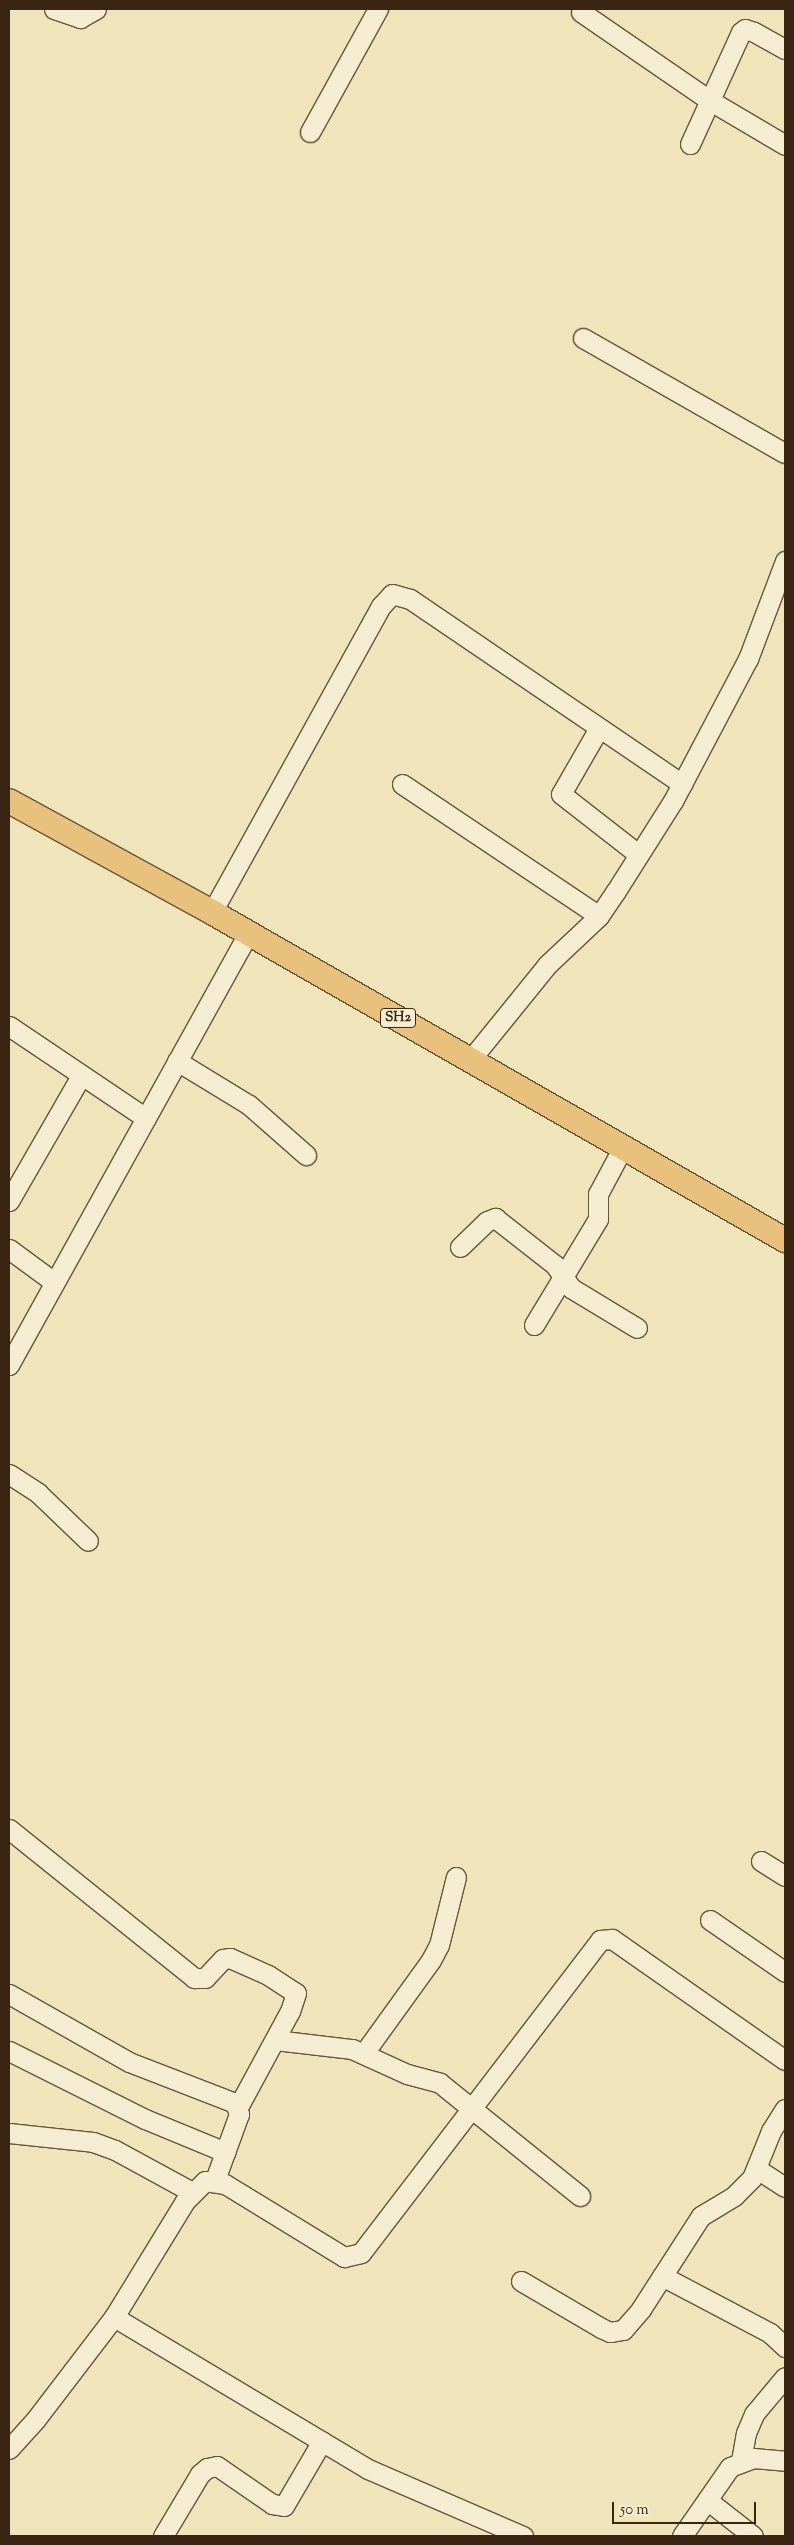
<!DOCTYPE html>
<style>
body{margin:0}
#map{position:relative;width:794px;height:2545px;overflow:hidden;background:#efe4ba;font-family:"Sorts Mill Goudy",serif}
div>[style]{position:absolute}
[style*='--x']{left:calc(var(--x)*1px);top:calc(var(--y)*1px);width:calc(var(--w)*1px);rotate:calc(var(--a)*1deg)}
.roads{filter:drop-shadow(1px 0 #66553b) drop-shadow(-1px 0 #66553b) drop-shadow(0 1px #66553b) drop-shadow(0 -1px #66553b)}
.minor>*{height:19px;margin:-9.5px;padding:0 9.5px;transform-origin:9.5px;border-radius:9.5px;background:#f5edd2}
.major>*{height:24px;margin:-12px;padding:0 12px;transform-origin:12px;border-radius:12px;background:#e8c27d}
span{translate:-50% -50%;white-space:nowrap;text-align:center;line-height:1.15;-webkit-text-stroke:4.5px #f5edd2;paint-order:stroke}
.shield-label span{padding:1px 4px;background:#f5edd2;border:1px solid;border-radius:4px;-webkit-text-stroke-width:0}
.shield-label{font-size:14px;color:#392511;font-weight:700}
.frame{position:absolute;inset:0;border:10px solid #392511;pointer-events:none}
.scale{position:absolute;left:612px;top:2502px;width:144px;height:22px;box-sizing:border-box;border:2px solid #392511;border-top:0;padding-left:6px;font-size:15px;line-height:18px;white-space:nowrap;color:#392511;-webkit-text-stroke:4px #f5edd2;paint-order:stroke}
</style>
<div id="map">
<div class="roads">
<div class="minor">
<div style="--x:54;--y:9;--w:28;--a:19"></div>
<div style="--x:80;--y:18;--w:18;--a:-29"></div>
<div style="--x:581;--y:12;--w:155;--a:34.5"></div>
<div style="--x:709;--y:100;--w:88;--a:30.6"></div>
<div style="--x:310;--y:132;--w:141;--a:-61.1"></div>
<div style="--x:690;--y:144;--w:123;--a:-65.5"></div>
<div style="--x:741;--y:32;--w:5;--a:-37"></div>
<div style="--x:745;--y:29;--w:9;--a:18"></div>
<div style="--x:754;--y:32;--w:35;--a:29"></div>
<div style="--x:583;--y:338;--w:232;--a:29.7"></div>
<div style="--x:599;--y:728;--w:76;--a:119.9"></div>
<div style="--x:561;--y:794;--w:98;--a:37.9"></div>
<div style="--x:402;--y:784;--w:237;--a:33.8"></div>
<div style="--x:212;--y:912;--w:350;--a:-61.1"></div>
<div style="--x:381;--y:606;--w:16;--a:-47"></div>
<div style="--x:392;--y:594;--w:19;--a:16"></div>
<div style="--x:410;--y:599;--w:329;--a:34.2"></div>
<div style="--x:9;--y:1026;--w:165;--a:33.9"></div>
<div style="--x:471;--y:1059;--w:121;--a:-51"></div>
<div style="--x:547;--y:965;--w:71;--a:-43.3"></div>
<div style="--x:599;--y:916;--w:30;--a:-56"></div>
<div style="--x:616;--y:891;--w:107;--a:-57.7"></div>
<div style="--x:673;--y:801;--w:161;--a:-62.2"></div>
<div style="--x:748;--y:659;--w:105;--a:-69.3"></div>
<div style="--x:177;--y:1061;--w:84;--a:31.4"></div>
<div style="--x:249;--y:1105;--w:76;--a:41.3"></div>
<div style="--x:9;--y:1201;--w:144;--a:-60.1"></div>
<div style="--x:460;--y:1247;--w:37;--a:-44"></div>
<div style="--x:487;--y:1221;--w:9;--a:-21"></div>
<div style="--x:495;--y:1218;--w:76;--a:38.1"></div>
<div style="--x:555;--y:1265;--w:28;--a:55"></div>
<div style="--x:571;--y:1288;--w:77;--a:31.2"></div>
<div style="--x:9;--y:1249;--w:56;--a:36.3"></div>
<div style="--x:534;--y:1325;--w:124;--a:-58.9"></div>
<div style="--x:598;--y:1219;--w:25;--a:-90"></div>
<div style="--x:598;--y:1194;--w:53;--a:-62"></div>
<div style="--x:9;--y:1365;--w:494;--a:-61"></div>
<div style="--x:9;--y:1474;--w:35;--a:33"></div>
<div style="--x:38;--y:1493;--w:69;--a:43.8"></div>
<div style="--x:9;--y:1829;--w:238;--a:38.8"></div>
<div style="--x:194;--y:1978;--w:11;--a:0"></div>
<div style="--x:205;--y:1978;--w:26;--a:-47"></div>
<div style="--x:223;--y:1959;--w:7;--a:-8"></div>
<div style="--x:230;--y:1958;--w:42;--a:24.1"></div>
<div style="--x:268;--y:1975;--w:33;--a:33"></div>
<div style="--x:296;--y:1993;--w:19;--a:108"></div>
<div style="--x:290;--y:2011;--w:109;--a:118.4"></div>
<div style="--x:761;--y:1861;--w:28;--a:32"></div>
<div style="--x:710;--y:1920;--w:91;--a:34.7"></div>
<div style="--x:9;--y:1994;--w:138;--a:29.5"></div>
<div style="--x:129;--y:2062;--w:114;--a:21.1"></div>
<div style="--x:235;--y:2103;--w:12;--a:70"></div>
<div style="--x:239;--y:2114;--w:70;--a:110"></div>
<div style="--x:275;--y:2040;--w:78;--a:6.7"></div>
<div style="--x:352;--y:2049;--w:60;--a:24.4"></div>
<div style="--x:407;--y:2074;--w:34;--a:15"></div>
<div style="--x:440;--y:2083;--w:180;--a:38.9"></div>
<div style="--x:9;--y:2051;--w:152;--a:26.6"></div>
<div style="--x:145;--y:2119;--w:87;--a:22.4"></div>
<div style="--x:364;--y:2053;--w:115;--a:-54.2"></div>
<div style="--x:431;--y:1960;--w:17;--a:-62"></div>
<div style="--x:439;--y:1945;--w:70;--a:-76"></div>
<div style="--x:9;--y:2133;--w:84;--a:6.1"></div>
<div style="--x:93;--y:2142;--w:23;--a:20"></div>
<div style="--x:115;--y:2150;--w:88;--a:28.6"></div>
<div style="--x:757;--y:2169;--w:33;--a:33"></div>
<div style="--x:662;--y:2276;--w:122;--a:27.8"></div>
<div style="--x:770;--y:2333;--w:21;--a:43"></div>
<div style="--x:521;--y:2281;--w:93;--a:30.4"></div>
<div style="--x:601;--y:2328;--w:10;--a:24"></div>
<div style="--x:610;--y:2332;--w:13;--a:-9"></div>
<div style="--x:623;--y:2330;--w:28;--a:-49"></div>
<div style="--x:641;--y:2309;--w:111;--a:-57.2"></div>
<div style="--x:701;--y:2216;--w:39;--a:-31"></div>
<div style="--x:734;--y:2196;--w:25;--a:-45"></div>
<div style="--x:752;--y:2178;--w:51;--a:-68"></div>
<div style="--x:771;--y:2131;--w:26;--a:-58"></div>
<div style="--x:114;--y:2317;--w:296;--a:30.9"></div>
<div style="--x:368;--y:2469;--w:169;--a:23.4"></div>
<div style="--x:9;--y:2449;--w:40;--a:-48"></div>
<div style="--x:36;--y:2419;--w:128;--a:-52.6"></div>
<div style="--x:114;--y:2317;--w:136;--a:-58.5"></div>
<div style="--x:185;--y:2201;--w:28;--a:-45"></div>
<div style="--x:205;--y:2181;--w:20;--a:9"></div>
<div style="--x:225;--y:2184;--w:140;--a:31.5"></div>
<div style="--x:344;--y:2257;--w:17;--a:-13"></div>
<div style="--x:361;--y:2253;--w:394;--a:-52.6"></div>
<div style="--x:600;--y:1940;--w:12;--a:-5"></div>
<div style="--x:612;--y:1939;--w:211;--a:35"></div>
<div style="--x:741;--y:2461;--w:28;--a:-80"></div>
<div style="--x:746;--y:2433;--w:21;--a:-67"></div>
<div style="--x:754;--y:2414;--w:48;--a:-50"></div>
<div style="--x:707;--y:2500;--w:58;--a:38"></div>
<div style="--x:163;--y:2536;--w:72;--a:-59.2"></div>
<div style="--x:200;--y:2474;--w:9;--a:-41"></div>
<div style="--x:207;--y:2468;--w:10;--a:-11"></div>
<div style="--x:217;--y:2466;--w:67;--a:34.6"></div>
<div style="--x:272;--y:2504;--w:12;--a:9"></div>
<div style="--x:284;--y:2506;--w:75;--a:-59.7"></div>
<div style="--x:682;--y:2536;--w:84;--a:-55.2"></div>
<div style="--x:730;--y:2467;--w:25;--a:-21"></div>
<div style="--x:753;--y:2458;--w:32;--a:5"></div>
</div>
<div class="major">
<div style="--x:9;--y:801;--w:235;--a:28.7"></div>
<div style="--x:215;--y:914;--w:657;--a:29.77"></div>
</div>
</div>
<div class="shield-label">
<span style="left:398px;top:1018px">SH2</span>
</div>
<div class="frame"></div>
<div class="scale">50 m</div>
</div>
